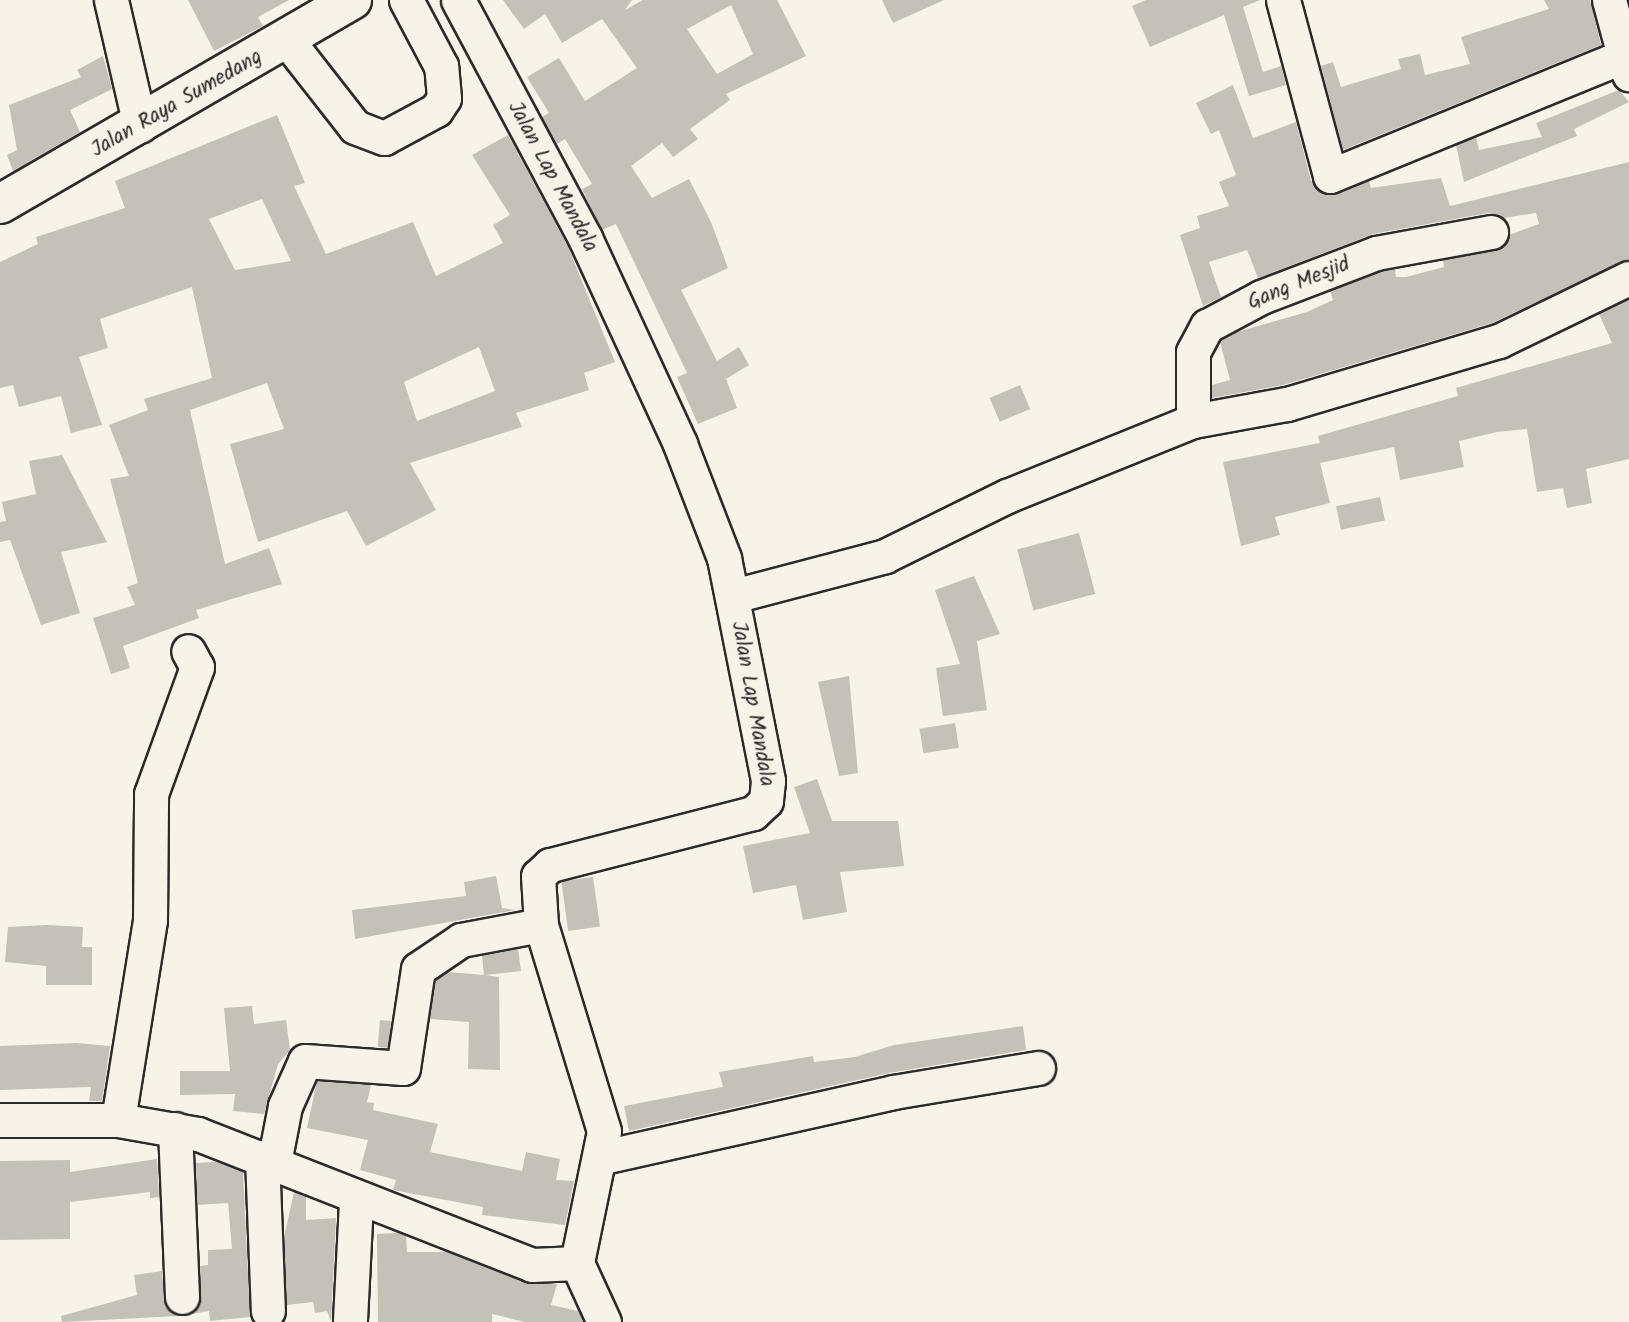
<!DOCTYPE html>
<style>
body{margin:0}
#map{position:relative;width:1629px;height:1322px;overflow:hidden;background:#f7f3e8;font-family:Kalam,sans-serif}
div>[style]{position:absolute}
[style*='--x']{left:calc(var(--x)*1px);top:calc(var(--y)*1px);width:calc(var(--w)*1px);rotate:calc(var(--a)*1deg)}
.building>*{inset:0;background:#c4c1b9;transform-origin:0 0}
.roads{filter:drop-shadow(2px 0 #2b2b2b) drop-shadow(-2px 0 #2b2b2b) drop-shadow(0 2px #2b2b2b) drop-shadow(0 -2px #2b2b2b)}
.minor>*{height:33px;margin:-16.5px;padding:0 16.5px;transform-origin:16.5px;border-radius:16.5px;background:#f7f3e8}
.highway>*{height:38px;margin:-19px;padding:0 19px;transform-origin:19px;border-radius:19px;background:#f7f3e8}
span{translate:-50% -50%;white-space:nowrap;text-align:center;line-height:1.15;-webkit-text-stroke:6px #f7f3e8;paint-order:stroke}
.street-label{font-size:21px;color:#2b2b2b}
</style>
<div id="map">
<div class="building">
<div style="clip-path:polygon(188px 0,289px 0,258px 17px,263px 26px,214px 51px)"></div>
<div style="clip-path:polygon(evenodd,503px 0,632px 0,625px 10px,643px 0,777px 0,806px 56px,726px 94px,730px 100px,690px 129px,698px 139px,673px 157px,662px 143px,631px 166px,652px 198px,689px 179px,711px 222px,728px 268px,681px 290px,717px 361px,739px 347px,749px 365px,726px 379px,737px 408px,698px 424px,677px 377px,687px 373px,616px 224px,602px 230px,582px 189px,592px 184px,565px 139px,557px 144px,542px 117px,549px 113px,527px 77px,559px 58px,585px 101px,637px 68px,602px 19px,562px 43px,545px 14px,524px 29px,503px 0,731px 5px,753px 54px,717px 74px,687px 29px,731px 5px)"></div>
<div style="clip-path:polygon(882px 0,944px 0,893px 23px)"></div>
<div style="clip-path:polygon(1146px 0,1260px 0,1243px 7px,1263px 72px,1281px 66px,1286px 85px,1249px 96px,1224px 15px,1150px 47px,1132px 6px)"></div>
<div style="clip-path:polygon(1544px 0,1590px 0,1601px 45px,1343px 150px,1321px 66px,1333px 62px,1341px 87px,1401px 69px,1398px 59px,1420px 54px,1425px 75px,1470px 64px,1461px 37px,1549px 9px)"></div>
<div style="clip-path:polygon(103px 56px,112px 89px,70px 110px,80px 132px,13px 171px,7px 155px,17px 150px,9px 105px,81px 77px,77px 70px)"></div>
<div style="clip-path:polygon(1233px 85px,1253px 138px,1296px 122px,1311px 181px,1326px 195px,1369px 181px,1371px 188px,1441px 178px,1450px 206px,1629px 162px,1629px 259px,1492px 323px,1283px 385px,1212px 398px,1212px 385px,1230px 380px,1220px 342px,1237px 332px,1307px 312px,1333px 300px,1330px 291px,1381px 272px,1395px 269px,1396px 277px,1406px 277px,1444px 267px,1443px 260px,1495px 251px,1509px 235px,1539px 224px,1536px 213px,1504px 218px,1488px 213px,1373px 234px,1258px 278px,1247px 250px,1209px 262px,1221px 297px,1203px 306px,1180px 235px,1200px 228px,1197px 216px,1229px 206px,1219px 182px,1236px 175px,1219px 130px,1211px 134px,1196px 103px)"></div>
<div style="clip-path:polygon(1619px 90px,1629px 102px,1574px 129px,1577px 136px,1464px 182px,1456px 145px,1476px 137px,1479px 150px,1542px 137px,1536px 123px)"></div>
<div style="clip-path:polygon(evenodd,277px 115px,305px 183px,294px 186px,326px 254px,413px 222px,436px 276px,503px 243px,493px 225px,510px 215px,472px 155px,508px 135px,568px 247px,615px 362px,584px 373px,589px 390px,516px 413px,522px 427px,410px 463px,436px 510px,366px 546px,347px 511px,258px 542px,230px 444px,284px 429px,267px 383px,190px 410px,225px 564px,269px 548px,282px 584px,196px 610px,199px 618px,123px 646px,130px 668px,111px 674px,93px 618px,135px 605px,127px 587px,138px 583px,110px 479px,129px 476px,109px 425px,148px 410px,144px 399px,212px 378px,192px 287px,100px 319px,108px 348px,79px 357px,102px 425px,71px 433px,61px 396px,19px 407px,13px 385px,0 388px,0 262px,38px 244px,36px 237px,125px 208px,115px 181px,277px 115px,262px 199px,291px 261px,235px 270px,209px 219px,262px 199px,277px 115px,479px 347px,495px 391px,417px 421px,404px 382px,479px 347px)"></div>
<div style="clip-path:polygon(1629px 299px,1629px 459px,1586px 469px,1592px 503px,1567px 508px,1563px 488px,1537px 492px,1527px 429px,1497px 432px,1459px 441px,1464px 467px,1400px 480px,1394px 447px,1320px 463px,1330px 503px,1275px 517px,1280px 535px,1241px 546px,1223px 462px,1320px 443px,1318px 436px,1458px 396px,1456px 388px,1612px 343px,1599px 314px)"></div>
<div style="left:1020px;top:385px;width:26px;height:33px;rotate:67deg"></div>
<div style="clip-path:polygon(62px 455px,107px 542px,61px 552px,80px 613px,41px 625px,10px 540px,0 542px,0 522px,6px 521px,2px 502px,36px 494px,29px 461px)"></div>
<div style="left:1380px;top:497px;width:24px;height:45px;rotate:78deg"></div>
<div style="left:1079px;top:533px;width:63px;height:64px;rotate:75deg"></div>
<div style="clip-path:polygon(974px 576px,1000px 634px,977px 641px,987px 710px,943px 716px,936px 668px,960px 664px,935px 590px)"></div>
<div style="clip-path:polygon(849px 676px,858px 773px,839px 776px,818px 682px)"></div>
<div style="left:955px;top:723px;width:25px;height:36px;rotate:81deg"></div>
<div style="clip-path:polygon(817px 779px,832px 821px,898px 821px,904px 866px,840px 872px,847px 912px,803px 920px,796px 885px,753px 893px,743px 846px,810px 833px,794px 787px)"></div>
<div style="clip-path:polygon(496px 876px,502px 908px,515px 910px,355px 939px,352px 910px,466px 896px,464px 882px)"></div>
<div style="left:593px;top:877px;width:50px;height:32px;rotate:82deg"></div>
<div style="clip-path:polygon(47px 925px,83px 927px,82px 947px,92px 947px,92px 985px,46px 985px,46px 966px,5px 962px,8px 927px)"></div>
<div style="clip-path:polygon(518px 949px,521px 971px,485px 975px,499px 977px,500px 1070px,468px 1069px,469px 1022px,430px 1019px,436px 980px,448px 972px,484px 975px,482px 956px)"></div>
<div style="clip-path:polygon(252px 1006px,254px 1024px,286px 1020px,290px 1050px,278px 1064px,264px 1114px,233px 1111px,235px 1094px,180px 1095px,180px 1071px,230px 1071px,224px 1008px)"></div>
<div style="left:380px;top:1020px;width:11px;height:27px;rotate:5deg"></div>
<div style="clip-path:polygon(1023px 1026px,1026px 1050px,889px 1073px,629px 1131px,624px 1106px,723px 1087px,719px 1072px,813px 1056px,814px 1062px,855px 1057px,894px 1045px)"></div>
<div style="clip-path:polygon(76px 1043px,110px 1046px,102px 1101px,89px 1101px,91px 1087px,0 1090px,0 1046px)"></div>
<div style="clip-path:polygon(317px 1081px,371px 1085px,367px 1102px,374px 1103px,373px 1110px,438px 1124px,430px 1152px,522px 1171px,526px 1152px,560px 1159px,556px 1180px,574px 1181px,565px 1225px,482px 1215px,483px 1207px,393px 1190px,396px 1180px,360px 1170px,368px 1140px,307px 1128px)"></div>
<div style="clip-path:polygon(157px 1159px,159px 1197px,150px 1198px,150px 1192px,70px 1202px,70px 1239px,0 1240px,0 1161px,70px 1160px,70px 1172px)"></div>
<div style="clip-path:polygon(216px 1162px,243px 1172px,250px 1317px,210px 1321px,209px 1311px,191px 1314px,201px 1297px,200px 1266px,208px 1265px,208px 1250px,232px 1249px,228px 1203px,197px 1205px,196px 1163px)"></div>
<div style="clip-path:polygon(294px 1192px,306px 1197px,306px 1220px,336px 1218px,331px 1322px,327px 1311px,315px 1313px,313px 1302px,287px 1305px,284px 1237px)"></div>
<div style="clip-path:polygon(397px 1233px,406px 1236px,407px 1252px,447px 1252px,525px 1283px,557px 1284px,551px 1305px,578px 1311px,583px 1322px,525px 1322px,492px 1314px,492px 1322px,378px 1322px,377px 1234px)"></div>
<div style="clip-path:polygon(162px 1271px,165px 1307px,179px 1316px,62px 1322px,61px 1316px,137px 1295px,134px 1275px)"></div>
</div>
<div class="roads">
<div class="minor">
<div style="--x:111;--y:0;--w:129;--a:77"></div>
<div style="--x:458;--y:0;--w:270;--a:61.9"></div>
<div style="--x:585;--y:238;--w:227;--a:65.2"></div>
<div style="--x:680;--y:444;--w:122;--a:68.9"></div>
<div style="--x:724;--y:558;--w:227;--a:78.8"></div>
<div style="--x:768;--y:781;--w:20;--a:96"></div>
<div style="--x:766;--y:801;--w:18;--a:137"></div>
<div style="--x:753;--y:813;--w:210;--a:165.6"></div>
<div style="--x:550;--y:865;--w:16;--a:137"></div>
<div style="--x:538;--y:876;--w:49;--a:86.5"></div>
<div style="--x:541;--y:925;--w:215;--a:73"></div>
<div style="--x:604;--y:1131;--w:135;--a:101.6"></div>
<div style="--x:577;--y:1263;--w:65;--a:65.4"></div>
<div style="--x:1283;--y:0;--w:182;--a:75"></div>
<div style="--x:1330;--y:176;--w:318;--a:-22.2"></div>
<div style="--x:1609;--y:0;--w:77;--a:74.9"></div>
<div style="--x:287;--y:40;--w:110;--a:52"></div>
<div style="--x:355;--y:127;--w:31;--a:21"></div>
<div style="--x:384;--y:138;--w:59;--a:-28.3"></div>
<div style="--x:436;--y:110;--w:14;--a:-56"></div>
<div style="--x:444;--y:98;--w:32;--a:-95"></div>
<div style="--x:441;--y:66;--w:75;--a:-117.9"></div>
<div style="--x:1193;--y:421;--w:69;--a:-90"></div>
<div style="--x:1193;--y:352;--w:30;--a:-62"></div>
<div style="--x:1207;--y:326;--w:61;--a:-28.2"></div>
<div style="--x:1261;--y:297;--w:123;--a:-20.9"></div>
<div style="--x:1376;--y:253;--w:117;--a:-10.3"></div>
<div style="--x:733;--y:596;--w:157;--a:-14.7"></div>
<div style="--x:885;--y:556;--w:136;--a:-26.2"></div>
<div style="--x:1007;--y:496;--w:201;--a:-22"></div>
<div style="--x:1193;--y:421;--w:96;--a:-10.3"></div>
<div style="--x:1287;--y:404;--w:221;--a:-16.6"></div>
<div style="--x:1499;--y:341;--w:144;--a:-25.9"></div>
<div style="--x:0;--y:1120;--w:118;--a:0"></div>
<div style="--x:118;--y:1120;--w:81;--a:9.9"></div>
<div style="--x:198;--y:1134;--w:359;--a:21.4"></div>
<div style="--x:532;--y:1265;--w:45;--a:-2.5"></div>
<div style="--x:118;--y:1120;--w:203;--a:-80.9"></div>
<div style="--x:150;--y:920;--w:126;--a:-89.5"></div>
<div style="--x:151;--y:794;--w:135;--a:-70.1"></div>
<div style="--x:197;--y:667;--w:18;--a:-119"></div>
<div style="--x:175;--y:1129;--w:168;--a:87.6"></div>
<div style="--x:262;--y:1157;--w:154;--a:87.8"></div>
<div style="--x:603;--y:1157;--w:297;--a:-12.6"></div>
<div style="--x:893;--y:1092;--w:147;--a:-9.4"></div>
<div style="--x:274;--y:1163;--w:58;--a:-79.1"></div>
<div style="--x:285;--y:1106;--w:49;--a:-66"></div>
<div style="--x:305;--y:1061;--w:98;--a:4.1"></div>
<div style="--x:403;--y:1068;--w:100;--a:-81.4"></div>
<div style="--x:418;--y:969;--w:52;--a:-34"></div>
<div style="--x:461;--y:940;--w:81;--a:-10.6"></div>
<div style="--x:350;--y:1320;--w:120;--a:-87.1"></div>
</div>
<div class="highway">
<div style="--x:0;--y:204;--w:407;--a:-30.1"></div>
</div>
</div>
<div class="street-label">
<span style="left:177px;top:104px;rotate:-30deg">Jalan Raya Sumedang</span>
<span style="left:552px;top:177px;rotate:62deg">Jalan Lap Mandala</span>
<span style="left:1299px;top:284px;rotate:-22deg">Gang Mesjid</span>
<span style="left:752px;top:704px;rotate:80deg">Jalan Lap Mandala</span>
</div>
</div>
